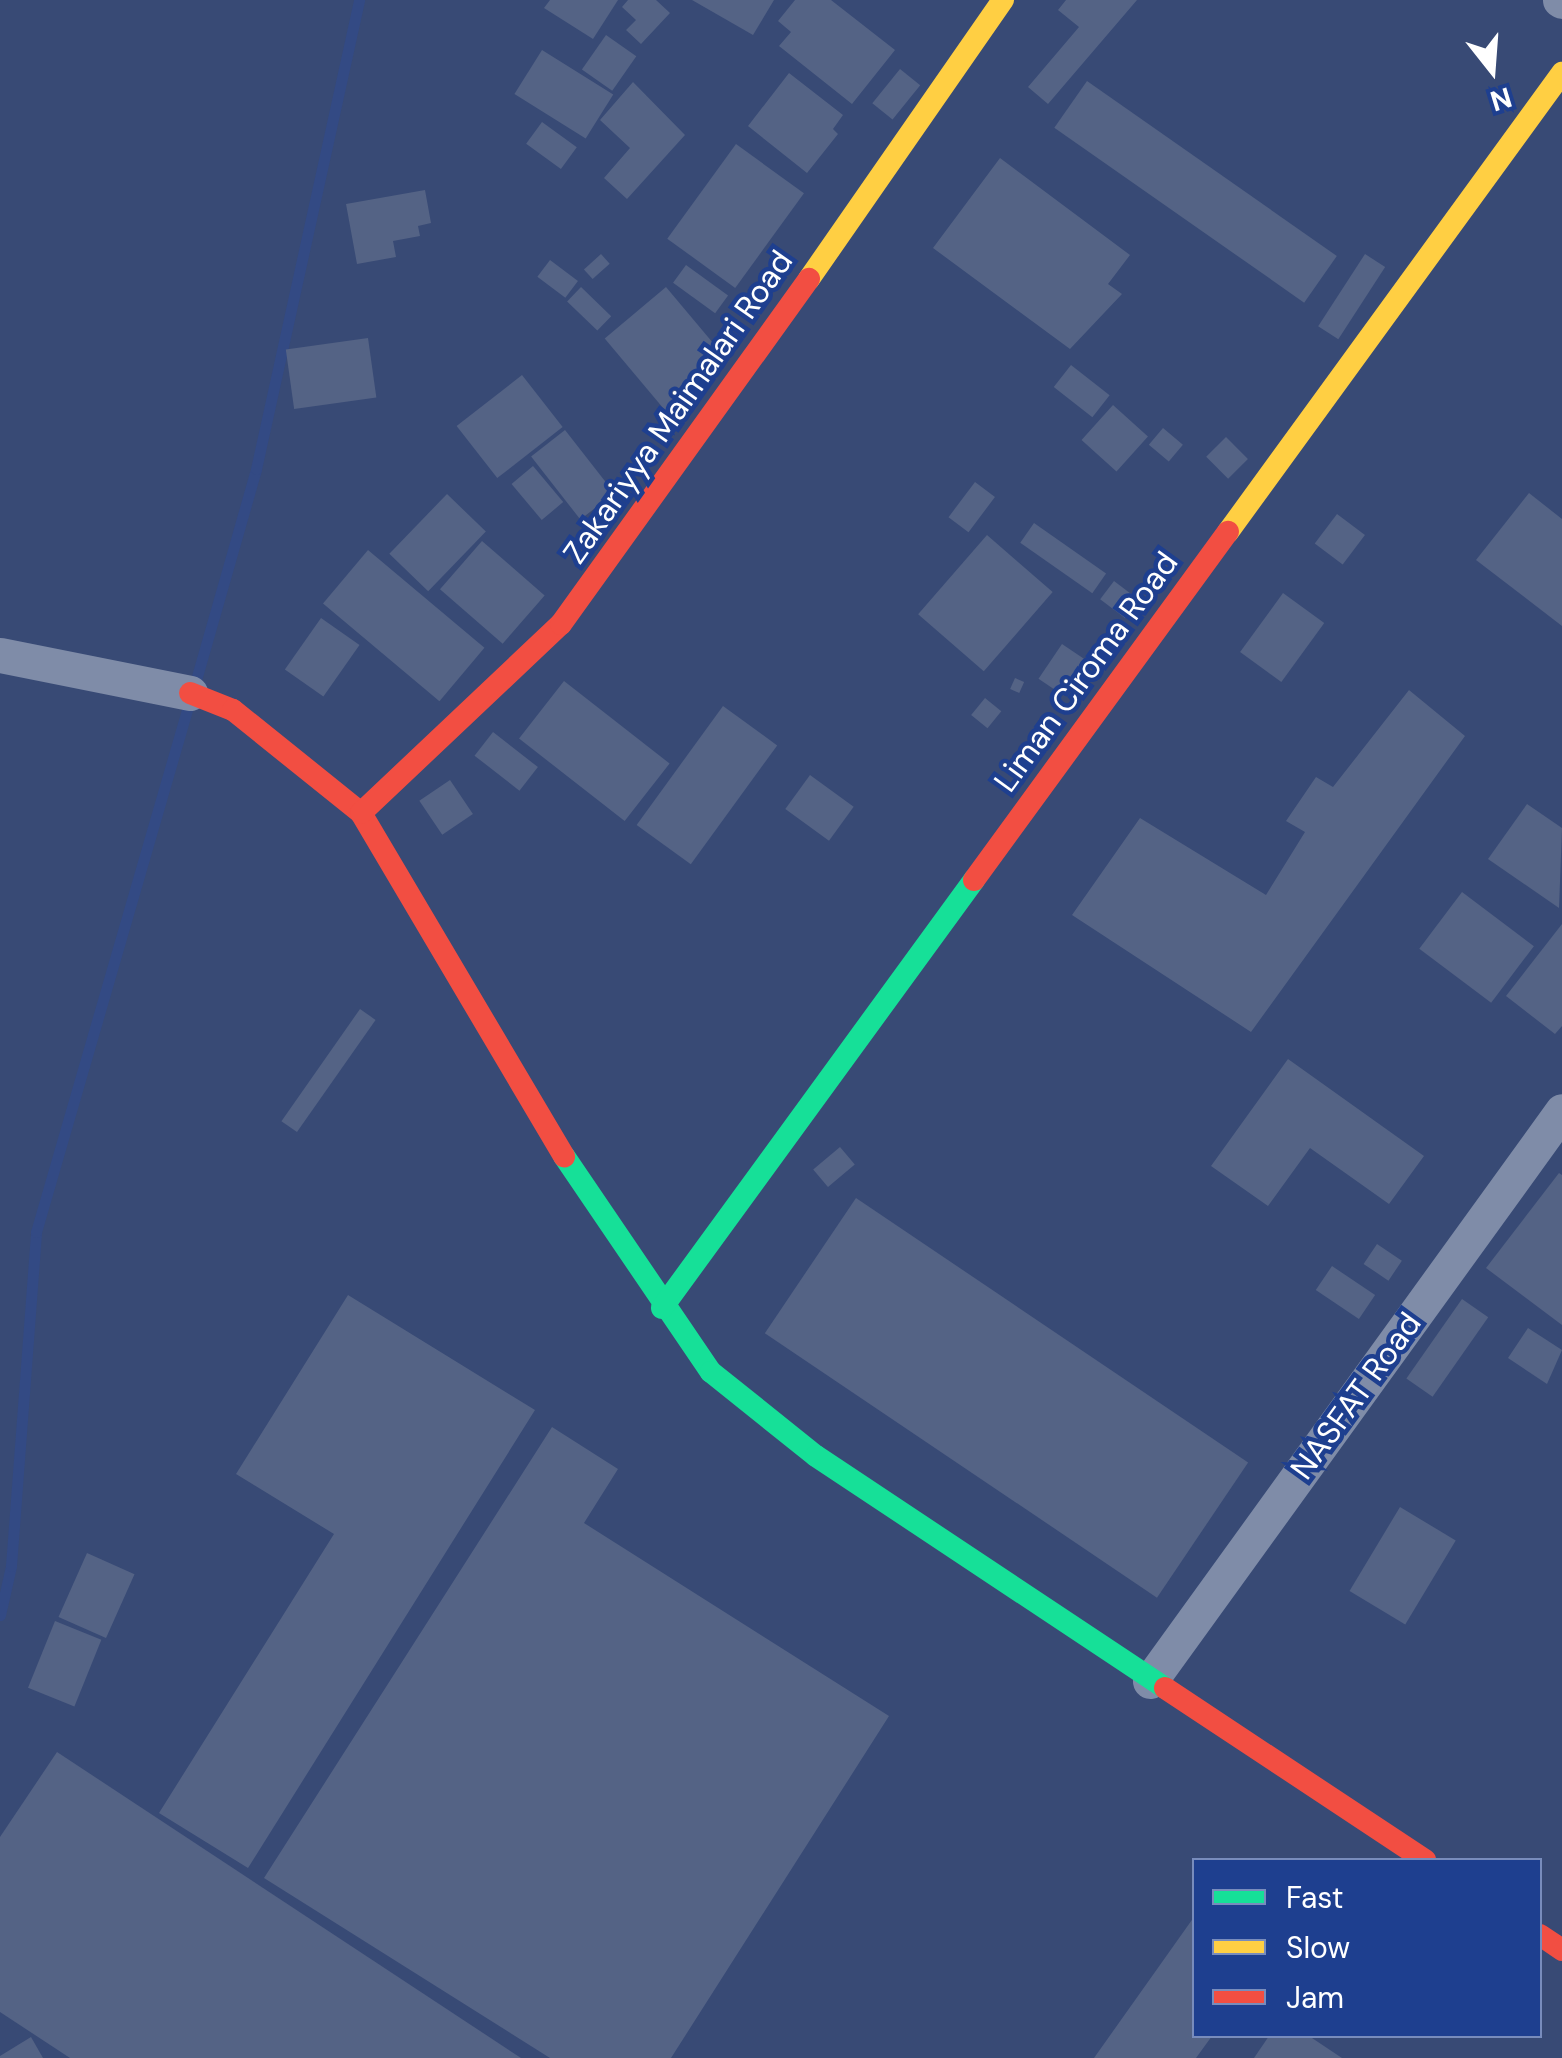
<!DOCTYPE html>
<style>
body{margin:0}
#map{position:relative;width:1562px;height:2058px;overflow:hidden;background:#384a75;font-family:"DM Sans",sans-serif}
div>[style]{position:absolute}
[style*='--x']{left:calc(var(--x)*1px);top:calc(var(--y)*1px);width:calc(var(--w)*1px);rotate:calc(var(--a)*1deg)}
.stream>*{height:11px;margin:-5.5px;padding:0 5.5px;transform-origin:5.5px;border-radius:5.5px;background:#334a84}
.building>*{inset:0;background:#546385;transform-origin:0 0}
.street>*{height:35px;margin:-17.5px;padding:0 17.5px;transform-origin:17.5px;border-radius:17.5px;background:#7f8ca8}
.fast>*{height:22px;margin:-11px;padding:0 11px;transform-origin:11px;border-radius:11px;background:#16e098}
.slow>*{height:22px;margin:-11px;padding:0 11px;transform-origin:11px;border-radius:11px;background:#ffcf43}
.jam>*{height:22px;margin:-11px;padding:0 11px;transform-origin:11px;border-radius:11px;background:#f24e42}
span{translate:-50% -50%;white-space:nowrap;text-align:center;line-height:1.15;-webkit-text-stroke:9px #1e3f8f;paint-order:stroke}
.street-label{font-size:32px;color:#fff}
.legend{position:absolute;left:1192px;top:1858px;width:350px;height:180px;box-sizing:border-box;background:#1e3f8f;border:2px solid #788cbc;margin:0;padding:12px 18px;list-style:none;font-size:30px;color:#fff}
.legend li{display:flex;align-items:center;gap:20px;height:50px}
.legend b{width:50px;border:2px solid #788cbc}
.north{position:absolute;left:1442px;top:20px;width:100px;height:100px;-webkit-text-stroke:8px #1e3f8f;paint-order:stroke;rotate:163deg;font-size:28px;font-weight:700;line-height:40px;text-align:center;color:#fff}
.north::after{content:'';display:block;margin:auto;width:35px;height:45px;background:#fff;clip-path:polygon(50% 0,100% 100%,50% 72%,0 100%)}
</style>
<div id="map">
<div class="stream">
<div style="--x:196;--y:680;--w:219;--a:-74.1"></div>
<div style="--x:256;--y:469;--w:480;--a:-77.6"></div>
<div style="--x:0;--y:1615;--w:50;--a:-77.3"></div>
<div style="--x:11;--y:1566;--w:335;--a:-85.7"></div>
<div style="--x:36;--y:1232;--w:551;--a:-73.87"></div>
</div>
<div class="building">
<div style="clip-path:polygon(550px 0,618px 0,593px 39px,544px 8px)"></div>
<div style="clip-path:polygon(628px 0,656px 0,670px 13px,641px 44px,626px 30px,636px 20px,622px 7px)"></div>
<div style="clip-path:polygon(692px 0,774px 0,753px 35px)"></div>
<div style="clip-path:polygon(795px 0,831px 0,895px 50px,852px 104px,779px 46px,791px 32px,778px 21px)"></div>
<div style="clip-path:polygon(1066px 0,1137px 0,1048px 104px,1028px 87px,1079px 27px,1058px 10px)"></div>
<div style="left:606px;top:35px;width:37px;height:42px;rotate:35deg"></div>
<div style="left:542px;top:50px;width:84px;height:52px;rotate:32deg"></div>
<div style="left:900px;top:69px;width:26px;height:44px;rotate:39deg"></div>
<div style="clip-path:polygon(789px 73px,843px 115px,833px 129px,838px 134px,807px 173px,748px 126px)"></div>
<div style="left:1087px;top:81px;width:305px;height:57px;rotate:35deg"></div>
<div style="clip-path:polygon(633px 82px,685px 135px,627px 199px,604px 178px,630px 148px,600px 120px)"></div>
<div style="left:542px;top:122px;width:43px;height:27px;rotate:36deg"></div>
<div style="left:736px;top:144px;width:84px;height:117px;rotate:36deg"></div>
<div style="clip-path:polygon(1000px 158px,1130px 255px,1108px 284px,1122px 294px,1070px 349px,933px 248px)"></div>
<div style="clip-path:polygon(425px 190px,431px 223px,418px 226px,420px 236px,393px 241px,396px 257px,357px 264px,346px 204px)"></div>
<div style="left:601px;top:254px;width:13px;height:23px;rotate:48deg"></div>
<div style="left:1365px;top:254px;width:24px;height:86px;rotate:33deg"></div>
<div style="left:550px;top:260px;width:35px;height:21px;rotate:37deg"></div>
<div style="left:686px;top:265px;width:52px;height:22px;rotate:36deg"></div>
<div style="left:581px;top:287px;width:42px;height:20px;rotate:44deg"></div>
<div style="left:666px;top:287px;width:97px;height:80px;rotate:50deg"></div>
<div style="left:368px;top:338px;width:60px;height:83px;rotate:82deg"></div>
<div style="left:1071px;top:365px;width:49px;height:28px;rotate:38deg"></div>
<div style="left:522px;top:375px;width:66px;height:83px;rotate:52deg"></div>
<div style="left:1113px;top:405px;width:47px;height:47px;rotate:42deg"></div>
<div style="left:1163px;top:428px;width:26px;height:22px;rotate:40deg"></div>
<div style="left:565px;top:430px;width:80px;height:43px;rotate:52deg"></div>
<div style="left:1226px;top:437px;width:31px;height:28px;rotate:45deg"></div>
<div style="left:533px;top:466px;width:47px;height:28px;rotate:50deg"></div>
<div style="left:975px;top:482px;width:25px;height:44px;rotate:37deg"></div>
<div style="clip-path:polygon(1529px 493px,1562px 519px,1562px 626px,1476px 560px)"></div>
<div style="left:447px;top:494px;width:54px;height:83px;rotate:44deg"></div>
<div style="left:1337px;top:514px;width:35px;height:37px;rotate:37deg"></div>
<div style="left:1034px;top:523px;width:88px;height:24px;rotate:35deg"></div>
<div style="left:987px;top:535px;width:87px;height:105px;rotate:41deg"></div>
<div style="left:482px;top:541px;width:83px;height:64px;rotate:41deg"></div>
<div style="left:368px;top:550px;width:152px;height:70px;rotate:40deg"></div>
<div style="left:1114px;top:581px;width:31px;height:23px;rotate:37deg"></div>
<div style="left:1283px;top:593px;width:51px;height:73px;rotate:36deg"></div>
<div style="left:321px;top:618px;width:47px;height:63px;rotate:35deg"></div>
<div style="left:1062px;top:644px;width:30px;height:42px;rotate:34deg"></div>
<div style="left:1015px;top:678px;width:10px;height:12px;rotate:24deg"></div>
<div style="left:564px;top:681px;width:134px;height:73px;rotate:38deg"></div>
<div style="clip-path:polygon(1409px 690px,1465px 736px,1251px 1032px,1072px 915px,1140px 818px,1266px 895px,1305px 832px,1286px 821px,1316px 777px,1333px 787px)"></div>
<div style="left:985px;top:698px;width:21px;height:22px;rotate:39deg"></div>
<div style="left:723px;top:706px;width:67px;height:147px;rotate:36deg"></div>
<div style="left:493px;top:732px;width:57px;height:30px;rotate:38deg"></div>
<div style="left:810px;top:775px;width:54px;height:42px;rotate:36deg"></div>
<div style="left:450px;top:780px;width:41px;height:37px;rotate:56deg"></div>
<div style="clip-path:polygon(1527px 804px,1562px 828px,1559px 908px,1488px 859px)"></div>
<div style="left:1462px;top:892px;width:90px;height:71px;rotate:37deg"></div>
<div style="clip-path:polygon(1562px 924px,1562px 1026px,1555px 1034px,1506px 996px)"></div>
<div style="left:360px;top:1009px;width:19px;height:137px;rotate:35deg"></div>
<div style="clip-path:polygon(1288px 1059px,1424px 1156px,1389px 1204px,1310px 1148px,1268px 1206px,1211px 1166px)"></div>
<div style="left:840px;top:1147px;width:23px;height:35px;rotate:50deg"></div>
<div style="clip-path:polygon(1559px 1173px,1562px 1175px,1562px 1325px,1486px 1268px)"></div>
<div style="left:856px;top:1198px;width:473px;height:163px;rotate:34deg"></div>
<div style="left:1377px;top:1244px;width:30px;height:24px;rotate:34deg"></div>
<div style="left:1332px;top:1266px;width:52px;height:29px;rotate:34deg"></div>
<div style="clip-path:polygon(348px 1295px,535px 1410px,248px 1868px,159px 1813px,334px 1534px,236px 1474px)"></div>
<div style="left:1462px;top:1299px;width:32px;height:97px;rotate:35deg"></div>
<div style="clip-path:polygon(1528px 1328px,1562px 1350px,1547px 1384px,1508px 1358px)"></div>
<div style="clip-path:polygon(552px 1427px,618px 1469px,584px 1523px,889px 1716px,671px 2058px,550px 2058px,264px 1878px)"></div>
<div style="left:1400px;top:1507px;width:65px;height:98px;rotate:31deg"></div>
<div style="left:87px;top:1553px;width:52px;height:70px;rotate:24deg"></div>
<div style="left:55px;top:1621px;width:50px;height:72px;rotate:22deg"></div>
<div style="clip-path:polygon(57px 1752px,521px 2058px,70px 2058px,0 2012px,0 1837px)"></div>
<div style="clip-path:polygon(1194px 1917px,1194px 2036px,1212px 2036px,1196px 2058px,1094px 2058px)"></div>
<div style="clip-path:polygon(1269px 2036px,1309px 2036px,1342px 2058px,1254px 2058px)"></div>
<div style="clip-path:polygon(31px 2037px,43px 2058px,0 2058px,0 2056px)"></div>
</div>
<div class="street">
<div style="--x:1560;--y:0;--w:2;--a:27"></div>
<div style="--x:0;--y:655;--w:194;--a:11.3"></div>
<div style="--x:1150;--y:1681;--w:703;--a:-54.14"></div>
</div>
<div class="fast">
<div style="--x:564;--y:1156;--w:261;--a:55.8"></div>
<div style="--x:711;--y:1372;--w:134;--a:38.7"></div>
<div style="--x:816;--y:1456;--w:419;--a:33.6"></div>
<div style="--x:662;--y:1308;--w:530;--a:-53.91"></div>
</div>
<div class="slow">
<div style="--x:809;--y:279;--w:340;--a:-55.2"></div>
<div style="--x:1228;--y:532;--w:568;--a:-53.96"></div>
</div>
<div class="jam">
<div style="--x:190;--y:693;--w:46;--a:21.6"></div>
<div style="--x:233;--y:710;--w:164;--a:38.8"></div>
<div style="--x:361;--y:813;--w:399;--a:59.4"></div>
<div style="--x:361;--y:813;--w:275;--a:-43.4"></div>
<div style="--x:561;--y:624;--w:425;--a:-54.3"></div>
<div style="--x:974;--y:880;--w:431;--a:-53.9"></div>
<div style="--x:1165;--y:1688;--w:312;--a:33.5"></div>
<div style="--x:1540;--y:1935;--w:27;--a:34"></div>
</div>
<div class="street-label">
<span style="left:678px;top:407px;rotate:-55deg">Zakariyya Maimalari Road</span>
<span style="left:1086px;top:672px;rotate:-54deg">Liman Ciroma Road</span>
<span style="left:1356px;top:1396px;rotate:-54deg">NASFAT Road</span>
</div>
<ul class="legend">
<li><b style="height:12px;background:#16e098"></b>Fast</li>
<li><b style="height:12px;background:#ffcf43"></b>Slow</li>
<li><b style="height:12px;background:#f24e42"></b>Jam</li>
</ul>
<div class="north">N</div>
</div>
